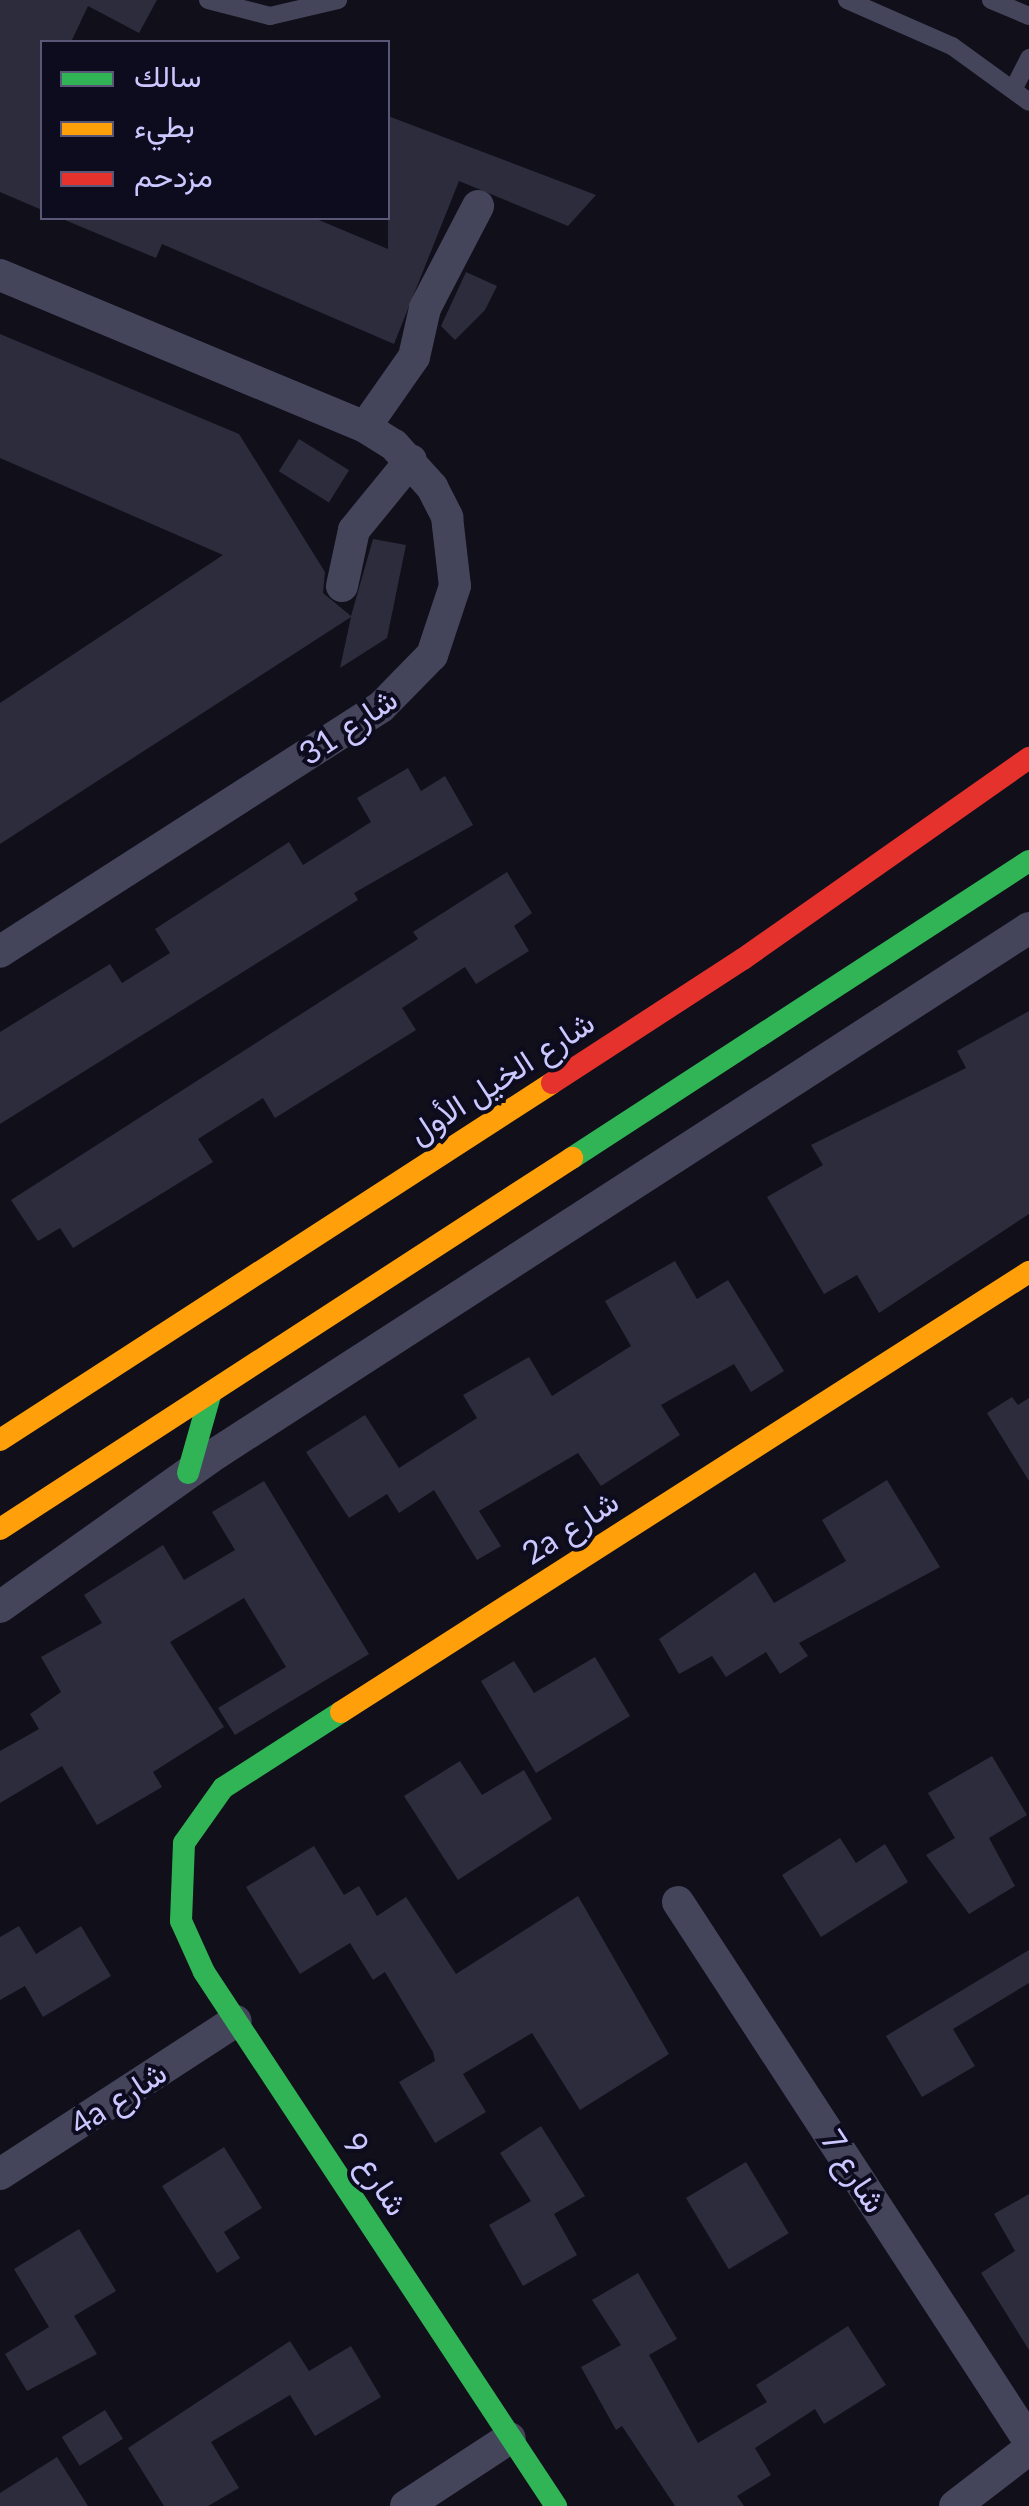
<!DOCTYPE html>
<meta charset="utf-8">
<style>
body{margin:0}
#map{position:relative;width:1029px;height:2506px;overflow:hidden;background:#100f1a;font-family:Lato,Vazirmatn,sans-serif}
div>[style]{position:absolute}
[style*='--x']{left:calc(var(--x)*1px);top:calc(var(--y)*1px);width:calc(var(--w)*1px);rotate:calc(var(--a)*1deg)}
.building>*{inset:0;background:#2d2c3d;transform-origin:0 0}
.lane>*{height:18px;margin:-9px;padding:0 9px;transform-origin:9px;border-radius:9px;background:#44455b}
.street>*{height:32px;margin:-16px;padding:0 16px;transform-origin:16px;border-radius:16px;background:#44455b}
.fast>*{height:22px;margin:-11px;padding:0 11px;transform-origin:11px;border-radius:11px;background:#30b455}
.slow>*{height:22px;margin:-11px;padding:0 11px;transform-origin:11px;border-radius:11px;background:#ff9f0a}
.jam>*{height:22px;margin:-11px;padding:0 11px;transform-origin:11px;border-radius:11px;background:#e5322d}
span{translate:-50% -50%;white-space:nowrap;text-align:center;line-height:1.15;-webkit-text-stroke:8px #0d0b1e;paint-order:stroke}
.street-label{font-size:32px;color:#cac8ff}
.legend{position:absolute;left:40px;top:40px;width:350px;height:180px;box-sizing:border-box;background:#0d0b1e;border:2px solid #595778;margin:0;padding:12px 18px;list-style:none;font-size:30px;color:#cac8ff}
.legend li{display:flex;align-items:center;gap:20px;height:50px}
.legend b{width:50px;border:2px solid #595778}
</style>
<div id="map">
<div class="building">
<div style="clip-path:polygon(0 0,157px 0,139px 33px,88px 6px,71px 42px,42px 42px,42px 210px,0 192px)"></div>
<div style="clip-path:polygon(388px 116px,596px 195px,568px 226px,459px 181px,394px 344px,162px 244px,156px 258px,60px 218px,314px 218px,388px 249px)"></div>
<div style="clip-path:polygon(466px 272px,497px 286px,485px 310px,455px 340px,441px 326px)"></div>
<div style="clip-path:polygon(0 334px,239px 434px,325px 572px,323px 593px,351px 616px,373px 539px,406px 545px,387px 638px,340px 668px,351px 617px,0 844px,0 703px,223px 555px,0 458px)"></div>
<div style="left:299px;top:439px;width:59px;height:38px;rotate:32deg"></div>
<div style="clip-path:polygon(408px 768px,421px 791px,445px 776px,473px 825px,354px 893px,358px 900px,0 1124px,0 1032px,110px 964px,122px 983px,170px 953px,155px 929px,289px 842px,303px 865px,371px 822px,357px 798px)"></div>
<div style="clip-path:polygon(507px 872px,532px 913px,514px 926px,529px 951px,476px 984px,465px 967px,402px 1008px,416px 1030px,275px 1118px,263px 1098px,198px 1139px,213px 1162px,73px 1248px,60px 1228px,38px 1241px,11px 1200px,418px 939px,413px 932px)"></div>
<div style="clip-path:polygon(1029px 1011px,1029px 1214px,879px 1313px,857px 1275px,824px 1294px,767px 1197px,823px 1165px,811px 1145px,966px 1068px,957px 1051px)"></div>
<div style="clip-path:polygon(675px 1261px,697px 1299px,728px 1280px,784px 1371px,751px 1392px,734px 1364px,661px 1405px,680px 1435px,601px 1486px,578px 1453px,479px 1511px,501px 1546px,477px 1560px,434px 1490px,399px 1513px,387px 1494px,349px 1518px,306px 1452px,365px 1415px,399px 1468px,477px 1418px,463px 1395px,529px 1357px,552px 1396px,631px 1346px,605px 1301px)"></div>
<div style="clip-path:polygon(1012px 1397px,1018px 1405px,1029px 1398px,1029px 1481px,987px 1413px)"></div>
<div style="clip-path:polygon(887px 1480px,940px 1567px,799px 1643px,808px 1656px,780px 1674px,766px 1652px,726px 1677px,712px 1656px,679px 1674px,659px 1639px,755px 1572px,774px 1603px,846px 1561px,822px 1520px)"></div>
<div style="clip-path:polygon(264px 1481px,369px 1654px,235px 1735px,218px 1708px,286px 1667px,244px 1598px,170px 1642px,224px 1727px,153px 1772px,162px 1787px,97px 1825px,62px 1766px,0 1803px,0 1751px,39px 1729px,30px 1714px,61px 1692px,41px 1657px,102px 1623px,84px 1595px,163px 1545px,184px 1580px,235px 1550px,212px 1512px)"></div>
<div style="clip-path:polygon(595px 1657px,630px 1716px,536px 1773px,481px 1681px,514px 1661px,534px 1693px)"></div>
<div style="clip-path:polygon(992px 1756px,1027px 1815px,989px 1838px,1015px 1886px,969px 1914px,926px 1855px,955px 1838px,928px 1793px)"></div>
<div style="clip-path:polygon(460px 1761px,482px 1795px,524px 1770px,552px 1819px,458px 1880px,404px 1796px)"></div>
<div style="clip-path:polygon(840px 1838px,856px 1863px,885px 1844px,908px 1882px,821px 1937px,782px 1875px)"></div>
<div style="clip-path:polygon(314px 1846px,344px 1895px,359px 1886px,377px 1916px,406px 1897px,456px 1974px,578px 1896px,669px 2054px,580px 2110px,532px 2033px,463px 2074px,486px 2112px,435px 2143px,399px 2082px,435px 2061px,433px 2052px,385px 1972px,373px 1980px,350px 1943px,300px 1974px,246px 1887px)"></div>
<div style="clip-path:polygon(19px 1926px,36px 1954px,81px 1926px,111px 1976px,43px 2017px,25px 1986px,0 2000px,0 1937px)"></div>
<div style="clip-path:polygon(1029px 1950px,1029px 1983px,953px 2029px,975px 2066px,922px 2097px,886px 2036px)"></div>
<div style="clip-path:polygon(541px 2126px,585px 2196px,554px 2214px,577px 2255px,523px 2286px,489px 2225px,531px 2201px,500px 2153px)"></div>
<div style="clip-path:polygon(224px 2147px,262px 2208px,224px 2232px,240px 2258px,217px 2273px,162px 2186px)"></div>
<div style="left:746px;top:2162px;width:83px;height:70px;rotate:59deg"></div>
<div style="clip-path:polygon(1029px 2194px,1029px 2350px,981px 2273px,1015px 2251px,994px 2214px)"></div>
<div style="clip-path:polygon(79px 2229px,116px 2291px,74px 2316px,97px 2354px,27px 2391px,5px 2354px,49px 2327px,14px 2269px)"></div>
<div style="clip-path:polygon(638px 2273px,677px 2339px,649px 2355px,698px 2443px,767px 2402px,756px 2385px,848px 2326px,886px 2385px,824px 2424px,815px 2409px,755px 2448px,771px 2475px,737px 2496px,744px 2506px,675px 2506px,622px 2426px,616px 2430px,581px 2367px,621px 2345px,592px 2300px)"></div>
<div style="clip-path:polygon(290px 2341px,309px 2371px,351px 2346px,381px 2397px,315px 2436px,290px 2395px,211px 2442px,239px 2488px,208px 2506px,164px 2506px,128px 2448px)"></div>
<div style="left:105px;top:2410px;width:34px;height:51px;rotate:58deg"></div>
<div style="clip-path:polygon(57px 2457px,88px 2506px,0 2506px,0 2493px)"></div>
</div>
<div class="lane">
<div style="--x:208;--y:0;--w:64;--a:14.5"></div>
<div style="--x:270;--y:16;--w:70;--a:-13.2"></div>
<div style="--x:847;--y:0;--w:115;--a:23.7"></div>
<div style="--x:952;--y:46;--w:95;--a:36"></div>
<div style="--x:991;--y:0;--w:41;--a:22.8"></div>
<div style="--x:1014;--y:88;--w:34;--a:-63"></div>
</div>
<div class="street">
<div style="--x:0;--y:275;--w:395;--a:22.6"></div>
<div style="--x:365;--y:427;--w:34;--a:32"></div>
<div style="--x:394;--y:445;--w:57;--a:47.9"></div>
<div style="--x:432;--y:487;--w:34;--a:63"></div>
<div style="--x:447;--y:517;--w:69;--a:83.4"></div>
<div style="--x:455;--y:586;--w:73;--a:108.4"></div>
<div style="--x:432;--y:655;--w:73;--a:134.4"></div>
<div style="--x:381;--y:707;--w:453;--a:147.3"></div>
<div style="--x:365;--y:427;--w:85;--a:-55"></div>
<div style="--x:414;--y:357;--w:50;--a:-77.3"></div>
<div style="--x:425;--y:308;--w:115;--a:-62.5"></div>
<div style="--x:342;--y:586;--w:57;--a:-77.9"></div>
<div style="--x:354;--y:530;--w:90;--a:-50.8"></div>
<div style="--x:0;--y:1607;--w:266;--a:-35.4"></div>
<div style="--x:217;--y:1453;--w:967;--a:-32.88"></div>
<div style="--x:678;--y:1902;--w:643;--a:56.93"></div>
<div style="--x:0;--y:2174;--w:281;--a:-33"></div>
<div style="--x:406;--y:2506;--w:124;--a:-33.2"></div>
<div style="--x:955;--y:2506;--w:93;--a:-37.6"></div>
</div>
<div class="fast">
<div style="--x:572;--y:1158;--w:545;--a:-33.02"></div>
<div style="--x:188;--y:1473;--w:81;--a:-74.2"></div>
<div style="--x:341;--y:1712;--w:140;--a:147.2"></div>
<div style="--x:223;--y:1788;--w:67;--a:125.3"></div>
<div style="--x:184;--y:1843;--w:78;--a:92.2"></div>
<div style="--x:181;--y:1921;--w:56;--a:65.7"></div>
<div style="--x:204;--y:1972;--w:640;--a:56.61"></div>
</div>
<div class="slow">
<div style="--x:0;--y:1440;--w:657;--a:-32.89"></div>
<div style="--x:0;--y:1529;--w:682;--a:-32.97"></div>
<div style="--x:341;--y:1712;--w:817;--a:-32.6"></div>
</div>
<div class="jam">
<div style="--x:552;--y:1083;--w:228;--a:-33"></div>
<div style="--x:743;--y:959;--w:350;--a:-35.1"></div>
</div>
<div class="street-label">
<span style="left:348px;top:726px;rotate:-34deg">شارع 31</span>
<span style="left:501px;top:1077px;rotate:-33deg">شارع الخيل الأول</span>
<span style="left:570px;top:1527px;rotate:-33deg">2a شارع</span>
<span style="left:118px;top:2098px;rotate:-33deg">4a شارع</span>
<span style="left:854px;top:2171px;rotate:57deg">شارع 7</span>
<span style="left:376px;top:2174px;rotate:57deg">شارع 9</span>
</div>
<ul class="legend">
<li><b style="height:12px;background:#30b455"></b>سالك</li>
<li><b style="height:12px;background:#ff9f0a"></b>بطيء</li>
<li><b style="height:12px;background:#e5322d"></b>مزدحم</li>
</ul>
</div>
